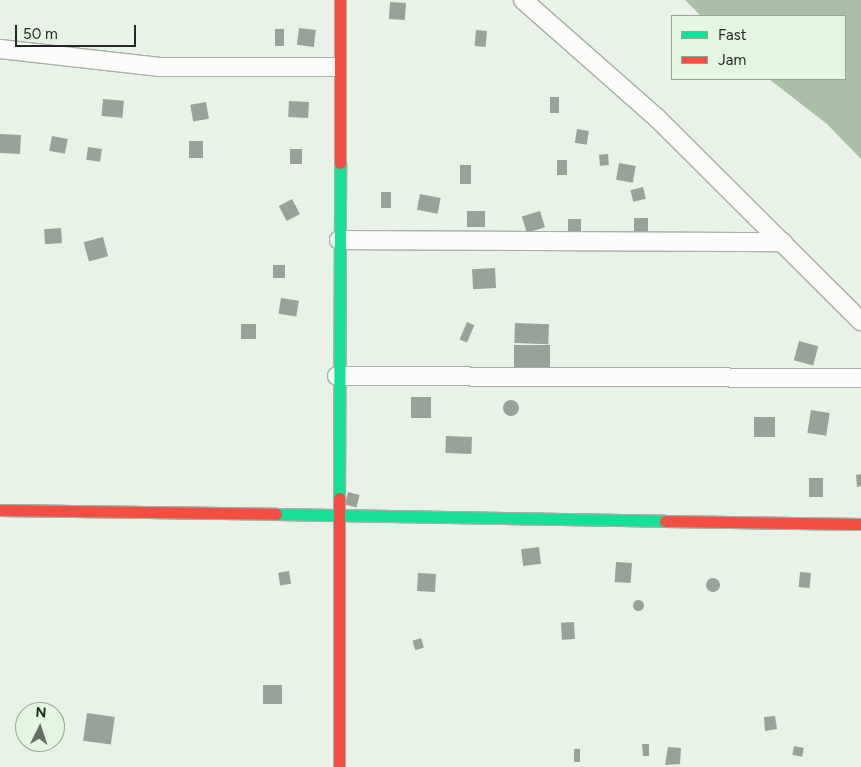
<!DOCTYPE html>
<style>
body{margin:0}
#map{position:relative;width:861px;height:767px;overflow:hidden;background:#e8f2e7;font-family:Figtree,sans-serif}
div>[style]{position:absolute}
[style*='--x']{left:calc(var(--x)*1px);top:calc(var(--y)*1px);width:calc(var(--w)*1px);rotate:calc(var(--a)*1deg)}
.water>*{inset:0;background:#aabea8}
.building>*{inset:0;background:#99a298;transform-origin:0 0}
.round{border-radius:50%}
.roads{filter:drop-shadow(1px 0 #a7aea7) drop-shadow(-1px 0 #a7aea7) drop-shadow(0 1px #a7aea7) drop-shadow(0 -1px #a7aea7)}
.street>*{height:18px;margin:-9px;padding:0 9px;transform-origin:9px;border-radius:9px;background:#fcfdfb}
.fast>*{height:11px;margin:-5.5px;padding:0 5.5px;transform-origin:5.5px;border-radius:5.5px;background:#16e098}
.jam>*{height:11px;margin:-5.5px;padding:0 5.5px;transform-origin:5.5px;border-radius:5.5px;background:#f24e42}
span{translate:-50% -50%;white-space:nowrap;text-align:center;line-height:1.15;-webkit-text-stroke:5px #e4f6e2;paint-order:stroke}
.legend{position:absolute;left:671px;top:15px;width:175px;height:65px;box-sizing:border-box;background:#e4f6e2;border:1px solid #97a495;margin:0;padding:6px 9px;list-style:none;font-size:15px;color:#232922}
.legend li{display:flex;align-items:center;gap:10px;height:25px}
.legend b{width:25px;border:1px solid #97a495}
.north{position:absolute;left:15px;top:702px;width:50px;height:50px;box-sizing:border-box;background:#e4f6e2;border:1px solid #97a495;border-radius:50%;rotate:4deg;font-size:14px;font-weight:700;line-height:20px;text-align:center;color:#232922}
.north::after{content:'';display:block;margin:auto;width:18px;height:22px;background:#686f67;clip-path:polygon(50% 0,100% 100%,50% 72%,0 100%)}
.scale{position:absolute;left:15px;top:25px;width:121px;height:22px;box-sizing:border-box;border:2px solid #232922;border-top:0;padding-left:6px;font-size:15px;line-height:18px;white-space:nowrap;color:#232922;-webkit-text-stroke:4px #e4f6e2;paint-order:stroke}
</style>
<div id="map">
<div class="water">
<div style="clip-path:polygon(685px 0,861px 0,861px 159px,827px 124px,769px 79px,845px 79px,845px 16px,701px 16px)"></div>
</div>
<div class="building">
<div style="left:390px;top:2px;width:16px;height:17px;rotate:4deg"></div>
<div style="left:299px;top:28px;width:17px;height:17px;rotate:7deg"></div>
<div style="left:275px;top:29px;width:9px;height:17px"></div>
<div style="left:476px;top:30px;width:11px;height:16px;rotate:5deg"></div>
<div style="left:550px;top:97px;width:9px;height:16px"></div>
<div style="left:103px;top:99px;width:21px;height:17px;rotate:5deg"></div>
<div style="left:289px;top:101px;width:20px;height:16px;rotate:3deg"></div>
<div style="left:206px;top:102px;width:17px;height:16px;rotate:80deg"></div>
<div style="left:577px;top:129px;width:12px;height:14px;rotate:9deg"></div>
<div style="left:0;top:134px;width:21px;height:19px;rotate:3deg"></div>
<div style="left:52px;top:136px;width:16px;height:15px;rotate:11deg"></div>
<div style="left:189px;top:141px;width:14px;height:17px"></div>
<div style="left:88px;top:147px;width:14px;height:13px;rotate:8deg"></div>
<div style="left:290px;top:149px;width:12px;height:15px"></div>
<div style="left:608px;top:154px;width:11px;height:9px;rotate:85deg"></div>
<div style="left:557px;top:160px;width:10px;height:15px"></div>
<div style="left:619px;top:163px;width:17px;height:17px;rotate:10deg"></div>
<div style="left:460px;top:165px;width:11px;height:19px"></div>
<div style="left:643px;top:187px;width:12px;height:13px;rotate:76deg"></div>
<div style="left:381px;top:192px;width:10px;height:16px"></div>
<div style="left:420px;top:194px;width:21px;height:16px;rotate:11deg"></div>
<div style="left:292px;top:199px;width:17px;height:15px;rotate:62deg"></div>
<div style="left:467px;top:211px;width:18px;height:16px"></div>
<div style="left:540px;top:211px;width:17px;height:19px;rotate:73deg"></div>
<div style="left:634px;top:218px;width:14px;height:15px"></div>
<div style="left:568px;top:219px;width:13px;height:14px"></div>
<div style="left:61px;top:228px;width:15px;height:17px;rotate:86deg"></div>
<div style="left:103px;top:237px;width:20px;height:20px;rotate:75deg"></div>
<div style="left:273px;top:265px;width:12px;height:13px"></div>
<div style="left:495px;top:268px;width:20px;height:23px;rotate:87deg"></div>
<div style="left:281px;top:298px;width:18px;height:16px;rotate:9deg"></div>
<div style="left:467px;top:322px;width:8px;height:19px;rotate:23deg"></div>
<div style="left:515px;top:323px;width:34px;height:20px;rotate:2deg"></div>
<div style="left:241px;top:324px;width:15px;height:15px"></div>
<div style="left:799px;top:341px;width:20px;height:20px;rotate:15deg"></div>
<div style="left:514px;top:345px;width:36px;height:24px"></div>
<div style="left:411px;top:397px;width:20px;height:21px"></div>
<div class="round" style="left:503px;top:400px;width:16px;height:16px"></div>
<div style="left:811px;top:410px;width:19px;height:23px;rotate:9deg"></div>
<div style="left:754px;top:417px;width:21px;height:20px"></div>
<div style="left:446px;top:436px;width:26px;height:17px;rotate:2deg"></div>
<div style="clip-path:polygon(861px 474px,861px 486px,857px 487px,856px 475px)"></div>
<div style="left:809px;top:478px;width:14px;height:19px"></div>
<div style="left:348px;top:492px;width:12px;height:13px;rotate:14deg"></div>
<div style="left:539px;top:547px;width:17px;height:18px;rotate:83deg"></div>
<div style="left:616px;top:562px;width:16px;height:20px;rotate:4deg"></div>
<div style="left:289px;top:571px;width:13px;height:11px;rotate:81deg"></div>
<div style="left:800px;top:572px;width:11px;height:15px;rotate:5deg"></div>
<div style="left:418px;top:573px;width:18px;height:18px;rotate:3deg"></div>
<div class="round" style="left:706px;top:578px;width:14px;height:14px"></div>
<div class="round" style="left:632.5px;top:599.5px;width:11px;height:11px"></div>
<div style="left:574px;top:622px;width:17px;height:13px;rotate:87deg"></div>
<div style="left:421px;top:638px;width:10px;height:9px;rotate:73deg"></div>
<div style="left:282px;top:685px;width:19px;height:19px;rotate:90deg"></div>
<div style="left:87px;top:713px;width:28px;height:28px;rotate:8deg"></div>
<div style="clip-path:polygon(775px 716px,777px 729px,765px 731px,764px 717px)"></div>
<div style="clip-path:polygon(642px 744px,649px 744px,649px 756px,643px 756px)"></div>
<div style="left:794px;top:746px;width:10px;height:9px;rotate:11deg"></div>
<div style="clip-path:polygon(668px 747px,681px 748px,680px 764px,665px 765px)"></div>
<div style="left:574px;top:749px;width:6px;height:13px"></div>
</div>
<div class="roads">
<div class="street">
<div style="--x:523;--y:0;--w:179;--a:41.4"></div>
<div style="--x:657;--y:118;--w:288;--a:44.9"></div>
<div style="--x:0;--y:49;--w:161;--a:6.4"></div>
<div style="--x:160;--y:67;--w:177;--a:0"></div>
<div style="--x:339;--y:240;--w:444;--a:0.3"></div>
<div style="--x:337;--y:376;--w:524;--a:0.22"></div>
</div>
<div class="fast">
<div style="--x:339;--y:498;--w:335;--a:-89.8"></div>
<div style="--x:276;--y:514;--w:389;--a:1"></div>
</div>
<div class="jam">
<div style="--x:340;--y:163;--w:163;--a:-90"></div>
<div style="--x:0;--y:510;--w:276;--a:0.8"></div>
<div style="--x:665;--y:521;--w:196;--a:0.9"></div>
<div style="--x:339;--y:767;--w:269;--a:-90"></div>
</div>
</div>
<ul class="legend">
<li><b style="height:6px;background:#16e098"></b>Fast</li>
<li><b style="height:6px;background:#f24e42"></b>Jam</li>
</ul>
<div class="north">N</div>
<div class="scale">50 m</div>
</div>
